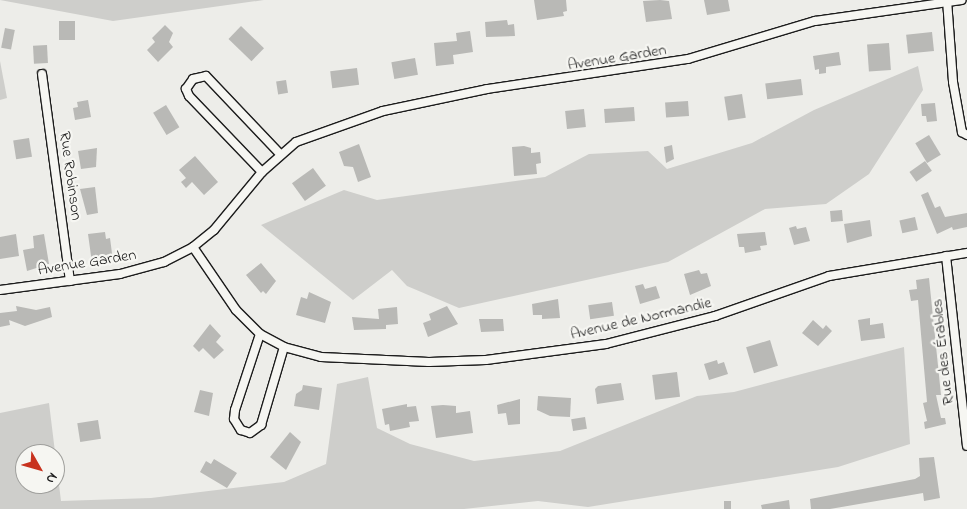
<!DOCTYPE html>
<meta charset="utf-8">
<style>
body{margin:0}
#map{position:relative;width:967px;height:509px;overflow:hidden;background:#edede9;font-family:"Indie Flower",sans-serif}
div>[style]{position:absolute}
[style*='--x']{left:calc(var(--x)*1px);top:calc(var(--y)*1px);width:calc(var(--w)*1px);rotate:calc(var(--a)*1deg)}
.green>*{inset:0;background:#cececb}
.building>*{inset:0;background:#b9b9b6;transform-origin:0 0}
.roads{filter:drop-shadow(1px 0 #1c1c1c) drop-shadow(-1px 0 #1c1c1c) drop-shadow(0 1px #1c1c1c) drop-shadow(0 -1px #1c1c1c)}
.minor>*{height:8px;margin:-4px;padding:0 4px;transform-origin:4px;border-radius:4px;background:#f6f6f2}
span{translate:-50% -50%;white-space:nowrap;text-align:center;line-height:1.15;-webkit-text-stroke:4.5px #f6f6f2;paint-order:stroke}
.street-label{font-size:16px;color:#1c1c1c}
.north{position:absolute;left:15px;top:444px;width:50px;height:50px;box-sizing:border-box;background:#f6f6f2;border:1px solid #9f9f9c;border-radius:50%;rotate:128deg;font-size:14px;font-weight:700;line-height:20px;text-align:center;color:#1c1c1c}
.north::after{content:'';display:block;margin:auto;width:18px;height:22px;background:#c8321e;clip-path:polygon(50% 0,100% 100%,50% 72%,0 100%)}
</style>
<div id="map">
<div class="green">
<div style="clip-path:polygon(0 0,264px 0,113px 21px)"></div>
<div style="clip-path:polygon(0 61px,7px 98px,0 100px)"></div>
<div style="clip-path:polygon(918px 66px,923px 90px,869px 174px,826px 204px,765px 209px,668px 262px,459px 308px,407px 286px,392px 270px,353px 300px,261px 225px,344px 190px,377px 200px,545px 177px,589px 154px,648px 151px,667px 169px,752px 143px,814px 110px)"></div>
<div style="clip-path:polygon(evenodd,904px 347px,910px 444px,838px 467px,588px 507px,538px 501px,464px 509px,0 509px,0 413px,49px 403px,61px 501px,151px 498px,284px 482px,326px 464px,337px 384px,368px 377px,377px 428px,410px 444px,474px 461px,560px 451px,697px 396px,734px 392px,904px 347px,25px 454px,55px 454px,55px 484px,25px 484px,25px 454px)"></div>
</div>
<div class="building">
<div style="clip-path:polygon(534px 0,566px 0,567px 11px,563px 12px,564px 16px,537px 20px)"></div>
<div style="clip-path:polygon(660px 0,669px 1px,672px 19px,646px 22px,643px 1px)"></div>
<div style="clip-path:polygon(704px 0,728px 0,730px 11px,707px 15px)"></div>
<div style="clip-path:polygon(507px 20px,508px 25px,514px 24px,515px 36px,486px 37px,485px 22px)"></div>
<div style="left:59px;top:21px;width:16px;height:19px"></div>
<div style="clip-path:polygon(165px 25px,173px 33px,169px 42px,173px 47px,158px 62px,147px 50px,155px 42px,152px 38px)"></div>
<div style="left:241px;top:26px;width:32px;height:18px;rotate:44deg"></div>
<div style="left:5px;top:28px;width:10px;height:20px;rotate:11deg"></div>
<div style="clip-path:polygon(470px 31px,473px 52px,453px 55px,454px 64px,436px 66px,434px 43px,457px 41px,456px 33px)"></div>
<div style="left:932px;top:32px;width:19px;height:26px;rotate:84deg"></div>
<div style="left:889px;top:43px;width:27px;height:22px;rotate:86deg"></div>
<div style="left:47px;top:45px;width:18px;height:14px;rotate:87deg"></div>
<div style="clip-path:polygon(839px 52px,841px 65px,826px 67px,826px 73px,819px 74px,819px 69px,815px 70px,813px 56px)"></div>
<div style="left:415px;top:58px;width:17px;height:24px;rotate:80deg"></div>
<div style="left:357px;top:68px;width:17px;height:27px;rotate:83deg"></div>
<div style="left:801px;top:79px;width:16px;height:36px;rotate:83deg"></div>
<div style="left:286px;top:80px;width:13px;height:10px;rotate:81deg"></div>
<div style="left:742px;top:94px;width:24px;height:18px;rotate:81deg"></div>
<div style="clip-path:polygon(88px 100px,91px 117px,75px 120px,73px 108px,78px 107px,77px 102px)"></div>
<div style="left:688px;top:101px;width:15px;height:23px;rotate:86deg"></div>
<div style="clip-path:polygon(935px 103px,937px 121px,927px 122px,926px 116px,922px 116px,921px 104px)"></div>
<div style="left:166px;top:105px;width:26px;height:15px;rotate:59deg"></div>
<div style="left:634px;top:107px;width:14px;height:30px;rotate:86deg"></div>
<div style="left:584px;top:109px;width:18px;height:19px;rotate:84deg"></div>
<div style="left:929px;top:135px;width:23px;height:16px;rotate:59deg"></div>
<div style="left:29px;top:138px;width:19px;height:16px;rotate:81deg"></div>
<div style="clip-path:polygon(359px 144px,371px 177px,358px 182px,353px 167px,344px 166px,339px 152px)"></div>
<div style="clip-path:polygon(672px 145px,674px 159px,666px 163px,664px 147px)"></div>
<div style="clip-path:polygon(524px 146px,531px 148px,531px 153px,540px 152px,541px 163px,536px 164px,537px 174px,514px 176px,512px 147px)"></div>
<div style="clip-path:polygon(97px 148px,96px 167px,81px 169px,78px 151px)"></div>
<div style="clip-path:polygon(195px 156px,218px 182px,204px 195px,192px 182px,186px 188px,181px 182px,186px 178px,179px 170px)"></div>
<div style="left:925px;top:161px;width:12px;height:19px;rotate:55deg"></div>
<div style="left:313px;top:168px;width:22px;height:26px;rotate:54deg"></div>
<div style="clip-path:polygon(95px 187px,98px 213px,87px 215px,80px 189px)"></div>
<div style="clip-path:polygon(928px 192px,935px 208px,940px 206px,945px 217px,967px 213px,967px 227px,953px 230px,952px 227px,937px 234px,921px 195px)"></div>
<div style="left:842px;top:210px;width:11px;height:12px;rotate:85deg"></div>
<div style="left:915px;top:217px;width:13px;height:16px;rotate:77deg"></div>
<div style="clip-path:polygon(870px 220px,872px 236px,847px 243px,844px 224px)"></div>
<div style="clip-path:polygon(796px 226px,797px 229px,806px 227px,810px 241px,794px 245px,789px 228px)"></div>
<div style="clip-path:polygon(105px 232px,106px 239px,110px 238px,113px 261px,92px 263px,88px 234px)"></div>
<div style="clip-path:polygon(765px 232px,767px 245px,760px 246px,761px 250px,745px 253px,744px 247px,739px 247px,737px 234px)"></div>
<div style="clip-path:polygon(16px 234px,19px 256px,0 259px,0 237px)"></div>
<div style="clip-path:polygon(44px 234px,49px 264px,27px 271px,23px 250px,34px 248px,33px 236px)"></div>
<div style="clip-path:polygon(261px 263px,276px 281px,266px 294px,263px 291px,261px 293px,246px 275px)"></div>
<div style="clip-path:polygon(699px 270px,701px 274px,707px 273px,711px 286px,690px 295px,684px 274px)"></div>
<div style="clip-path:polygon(929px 278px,941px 395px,936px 395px,941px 418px,945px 418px,946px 424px,925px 429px,924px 422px,927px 421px,923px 403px,927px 402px,918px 300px,911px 301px,909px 290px,917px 289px,916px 280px)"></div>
<div style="clip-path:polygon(643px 284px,645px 289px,656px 286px,660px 298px,640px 304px,635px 286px)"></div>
<div style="clip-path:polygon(309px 292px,331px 302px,325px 323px,296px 315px,301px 297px,307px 299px)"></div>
<div style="clip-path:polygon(558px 299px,560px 318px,542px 319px,542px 315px,533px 315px,532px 304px)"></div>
<div style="left:612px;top:302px;width:14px;height:24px;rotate:82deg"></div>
<div style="clip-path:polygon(16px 306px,36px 310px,50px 307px,52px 317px,25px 326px,9px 320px,10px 325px,0 327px,0 313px,17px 311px)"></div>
<div style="clip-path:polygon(447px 306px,458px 324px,428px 337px,423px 323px,431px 320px,429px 314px)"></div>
<div style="clip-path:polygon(397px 307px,398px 324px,386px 325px,386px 329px,354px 330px,352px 317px,379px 319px,378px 309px)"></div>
<div style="clip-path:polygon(870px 318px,870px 325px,883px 323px,885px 338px,861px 341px,858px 320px)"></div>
<div style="clip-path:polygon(479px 319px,503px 319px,504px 331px,481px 332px)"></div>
<div style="clip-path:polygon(813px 320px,823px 329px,826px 325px,832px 331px,818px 346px,802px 333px)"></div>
<div style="clip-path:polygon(210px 324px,221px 336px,216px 342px,224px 350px,214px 359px,203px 348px,199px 352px,193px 346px)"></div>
<div style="left:770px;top:340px;width:27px;height:25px;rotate:73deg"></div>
<div style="clip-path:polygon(717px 360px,718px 364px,724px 362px,728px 374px,709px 380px,704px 364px)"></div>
<div style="left:677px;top:372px;width:25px;height:25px;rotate:83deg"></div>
<div style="clip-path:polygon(621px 383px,624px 400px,597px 404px,595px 389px,598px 386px)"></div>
<div style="clip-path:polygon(303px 385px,322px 388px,319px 410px,294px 406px,296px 394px,302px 390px)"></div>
<div style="clip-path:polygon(200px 390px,213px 393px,209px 416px,194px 412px)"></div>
<div style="clip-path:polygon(538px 396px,571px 398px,570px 417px,550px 416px,537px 410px)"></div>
<div style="clip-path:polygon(520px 399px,520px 424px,508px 425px,506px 413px,498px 414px,497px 405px)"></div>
<div style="clip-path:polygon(407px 404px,407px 407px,416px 406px,419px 421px,409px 422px,410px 427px,390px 431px,389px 424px,385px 425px,382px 409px)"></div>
<div style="clip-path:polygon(443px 405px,456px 406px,456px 413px,470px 411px,473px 433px,436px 438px,431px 406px)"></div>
<div style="left:585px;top:417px;width:12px;height:14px;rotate:81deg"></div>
<div style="left:98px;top:420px;width:19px;height:21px;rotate:81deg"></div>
<div style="clip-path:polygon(290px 432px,301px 442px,286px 470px,270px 457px)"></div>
<div style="clip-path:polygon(934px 457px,940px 498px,924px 501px,923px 493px,830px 509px,811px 509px,810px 499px,915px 479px,920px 476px,919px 458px)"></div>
<div style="clip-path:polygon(214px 459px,237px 473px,227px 488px,200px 472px,206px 461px,211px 464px)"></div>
<div style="clip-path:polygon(789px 500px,790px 509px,762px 509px,761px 505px)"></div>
<div style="left:724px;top:501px;width:7px;height:8px"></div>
</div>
<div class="roads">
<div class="minor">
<div style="--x:947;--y:0;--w:82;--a:85.8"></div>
<div style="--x:953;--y:82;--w:51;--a:79.8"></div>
<div style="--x:962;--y:132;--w:6;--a:31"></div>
<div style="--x:42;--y:74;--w:209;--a:82.3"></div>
<div style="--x:262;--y:172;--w:105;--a:-133.8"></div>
<div style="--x:189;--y:96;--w:8;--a:-113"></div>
<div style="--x:186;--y:89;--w:12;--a:-55"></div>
<div style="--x:193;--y:79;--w:13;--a:-13"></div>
<div style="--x:206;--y:76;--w:108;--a:46.5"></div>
<div style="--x:193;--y:247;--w:76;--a:55.7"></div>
<div style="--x:236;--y:310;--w:34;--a:45"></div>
<div style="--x:260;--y:334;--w:27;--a:28"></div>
<div style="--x:284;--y:347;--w:38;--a:15"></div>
<div style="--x:321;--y:357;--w:108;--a:2.7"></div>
<div style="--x:429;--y:362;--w:57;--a:-2"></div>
<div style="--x:486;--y:360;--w:121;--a:-7.6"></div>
<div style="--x:606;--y:344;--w:113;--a:-14.4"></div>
<div style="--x:715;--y:316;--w:121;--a:-19.3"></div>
<div style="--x:829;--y:276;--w:140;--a:-9.5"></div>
<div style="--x:946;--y:256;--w:191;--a:83.7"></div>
<div style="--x:0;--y:290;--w:121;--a:-7.6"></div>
<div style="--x:120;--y:274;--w:46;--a:-15.3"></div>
<div style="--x:164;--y:262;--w:33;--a:-27"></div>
<div style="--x:193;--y:247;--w:27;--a:-39"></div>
<div style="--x:214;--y:230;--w:75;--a:-50.4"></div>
<div style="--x:262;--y:172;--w:45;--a:-41.4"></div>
<div style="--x:296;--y:142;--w:92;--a:-19.6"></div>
<div style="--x:383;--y:111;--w:106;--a:-11.9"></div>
<div style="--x:487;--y:89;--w:203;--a:-8.5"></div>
<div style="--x:688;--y:59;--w:133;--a:-16.7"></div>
<div style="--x:815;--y:21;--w:148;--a:-8.1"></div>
<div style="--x:260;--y:334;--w:80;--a:108.2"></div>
<div style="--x:235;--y:410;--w:9;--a:96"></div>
<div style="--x:234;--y:419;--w:13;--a:58"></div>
<div style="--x:241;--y:430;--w:9;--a:18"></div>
<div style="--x:250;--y:433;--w:14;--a:-36"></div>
<div style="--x:261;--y:425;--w:81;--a:-73.6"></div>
</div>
</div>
<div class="street-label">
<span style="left:617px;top:58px;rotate:-9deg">Avenue Garden</span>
<span style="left:70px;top:176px;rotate:82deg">Rue Robinson</span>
<span style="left:87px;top:263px;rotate:-9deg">Avenue Garden</span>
<span style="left:641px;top:319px;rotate:-13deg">Avenue de Normandie</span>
<span style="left:943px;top:352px;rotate:-96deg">Rue des Érables</span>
</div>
<div class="north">N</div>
</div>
